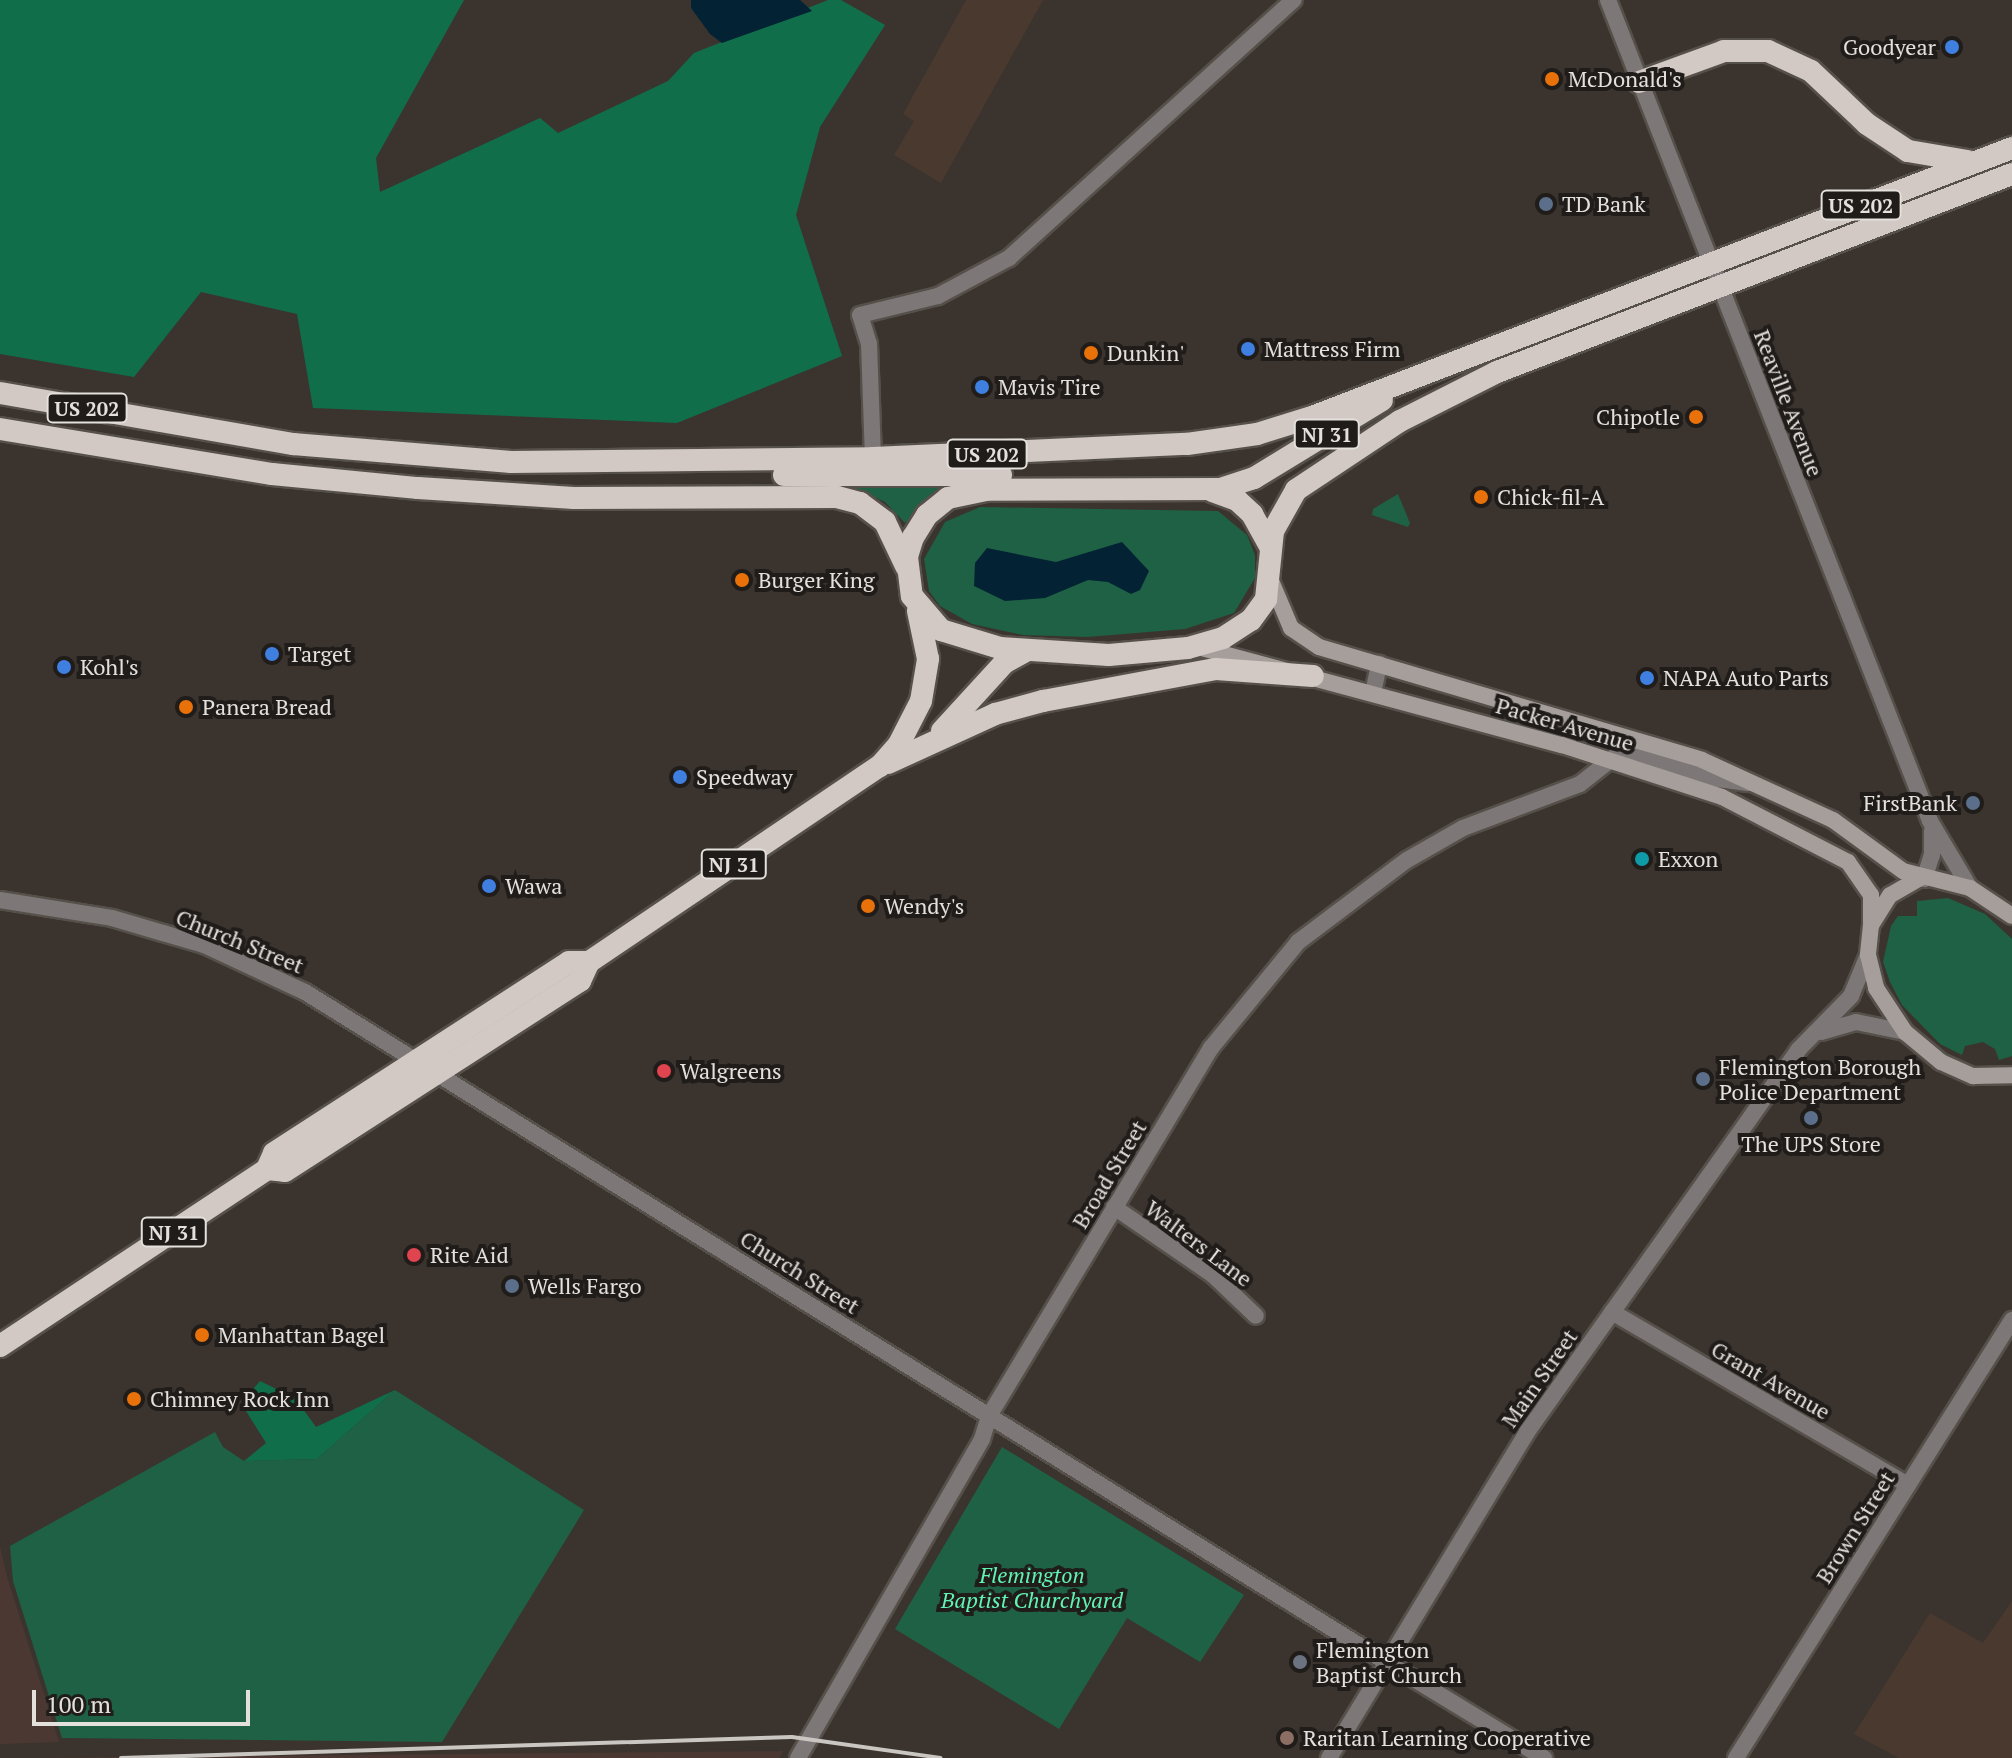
<!DOCTYPE html>
<style>
body{margin:0}
#map{position:relative;width:2012px;height:1758px;overflow:hidden;background:#3b342e;font-family:"PT Serif",serif}
div>[style]{position:absolute}
[style*='--x']{left:calc(var(--x)*1px);top:calc(var(--y)*1px);width:calc(var(--w)*1px);rotate:calc(var(--a)*1deg)}
.commercial>*{inset:0;background:#4a392f}
.industrial>*{inset:0;background:#4c3833}
.green>*{inset:0;background:#1e6144}
.forest>*{inset:0;background:#106e4b}
.water>*{inset:0;background:#032335}
.roads{filter:drop-shadow(2px 0 #56504a) drop-shadow(-2px 0 #56504a) drop-shadow(0 2px #56504a) drop-shadow(0 -2px #56504a)}
.minor>*{height:16px;margin:-8px;padding:0 8px;transform-origin:8px;border-radius:8px;background:#7d7877}
.tertiary>*{height:16px;margin:-8px;padding:0 8px;transform-origin:8px;border-radius:8px;background:#7d7877}
.secondary>*{height:16px;margin:-8px;padding:0 8px;transform-origin:8px;border-radius:8px;background:#a59e9b}
.trunk>*{height:22px;margin:-11px;padding:0 11px;transform-origin:11px;border-radius:11px;background:#d2c8c4}
.rail>*{height:4px;margin:-2px;padding:0 2px;transform-origin:2px;border-radius:2px;background:#cac6c1}
.dots>*{width:22px;height:22px;translate:-50% -50%;box-sizing:border-box;border:4px solid #1f1c1a;border-radius:50%}
span{translate:-50% -50%;white-space:nowrap;text-align:center;line-height:1.15;-webkit-text-stroke:8px #1f1c1a;paint-order:stroke}
.shield-label span{padding:2px 6px;background:#1f1c1a;border:2px solid;border-radius:6px;-webkit-text-stroke-width:0}
.shield-label{font-size:20px;color:#e4e0dc;font-weight:700}
.poi-label{font-size:22px;color:#e4e0dc}
.right{translate:-100% -50%;text-align:right}
.left{translate:0 -50%;text-align:left}
.street-label{font-size:22px;color:#e4e0dc}
.park-label{font-size:22px;color:#61f3b3;font-style:italic}
.scale{position:absolute;left:32px;top:1690px;width:218px;height:36px;box-sizing:border-box;border:4px solid #e4e0dc;border-top:0;padding-left:10px;font-size:24px;line-height:28px;white-space:nowrap;color:#e4e0dc;-webkit-text-stroke:6px #1f1c1a;paint-order:stroke}
</style>
<div id="map">
<div class="commercial">
<div style="clip-path:polygon(966px 0,1043px 0,941px 183px,894px 155px,914px 121px,903px 114px)"></div>
<div style="clip-path:polygon(2012px 1601px,2012px 1758px,1899px 1758px,1854px 1734px,1930px 1613px,1983px 1643px)"></div>
</div>
<div class="industrial">
<div style="clip-path:polygon(0 1547px,7px 1577px,59px 1742px,0 1744px)"></div>
<div style="clip-path:polygon(783px 1751px,779px 1758px,42px 1758px)"></div>
</div>
<div class="green">
<div style="clip-path:polygon(849px 485px,941px 485px,942px 487px,905px 523px,885px 502px)"></div>
<div style="clip-path:polygon(1398px 494px,1410px 523px,1408px 527px,1372px 515px,1373px 509px)"></div>
<div style="clip-path:polygon(980px 507px,1218px 511px,1247px 535px,1255px 555px,1255px 578px,1234px 613px,1185px 629px,1087px 637px,1023px 635px,972px 624px,940px 606px,929px 591px,924px 559px,945px 522px)"></div>
<div style="clip-path:polygon(1948px 898px,1985px 914px,2012px 939px,2012px 1056px,1999px 1060px,1995px 1049px,1983px 1042px,1965px 1046px,1962px 1055px,1940px 1044px,1902px 1005px,1890px 982px,1883px 962px,1891px 926px,1898px 916px,1917px 916px,1917px 901px)"></div>
<div style="clip-path:polygon(395px 1390px,584px 1510px,442px 1742px,62px 1738px,13px 1581px,10px 1546px,215px 1432px,223px 1447px,244px 1461px,317px 1459px)"></div>
<div style="clip-path:polygon(1002px 1447px,1244px 1595px,1200px 1662px,1127px 1618px,1059px 1729px,895px 1629px)"></div>
</div>
<div class="forest">
<div style="clip-path:polygon(0 0,464px 0,376px 158px,380px 192px,540px 118px,558px 133px,668px 81px,694px 53px,828px 0,841px 0,885px 25px,820px 127px,796px 215px,842px 356px,677px 423px,313px 408px,297px 314px,201px 292px,134px 377px,0 354px)"></div>
<div style="clip-path:polygon(260px 1381px,295px 1398px,316px 1427px,395px 1390px,317px 1459px,244px 1461px,266px 1443px,241px 1403px)"></div>
</div>
<div class="water">
<div style="clip-path:polygon(691px 0,800px 0,812px 11px,722px 43px,710px 34px,691px 8px)"></div>
<div style="clip-path:polygon(1122px 542px,1149px 571px,1140px 590px,1131px 594px,1108px 582px,1088px 580px,1045px 598px,1005px 601px,974px 586px,975px 563px,987px 548px,1056px 562px)"></div>
</div>
<div class="roads">
<div class="minor">
<div style="--x:873;--y:458;--w:114;--a:-92"></div>
<div style="--x:869;--y:344;--w:30;--a:-107"></div>
<div style="--x:860;--y:315;--w:80;--a:-13.7"></div>
<div style="--x:938;--y:296;--w:81;--a:-28.2"></div>
<div style="--x:1009;--y:258;--w:384;--a:-42.2"></div>
<div style="--x:1373;--y:693;--w:30;--a:-78"></div>
<div style="--x:1114;--y:1207;--w:120;--a:34.5"></div>
<div style="--x:1213;--y:1275;--w:59;--a:43.6"></div>
<div style="--x:1612;--y:1312;--w:343;--a:30.3"></div>
<div style="--x:1386;--y:1662;--w:185;--a:31.3"></div>
<div style="--x:798;--y:1758;--w:368;--a:-60"></div>
<div style="--x:982;--y:1439;--w:24;--a:-73"></div>
<div style="--x:989;--y:1416;--w:430;--a:-58.9"></div>
<div style="--x:1211;--y:1048;--w:137;--a:-50.6"></div>
<div style="--x:1298;--y:942;--w:136;--a:-37"></div>
<div style="--x:1407;--y:860;--w:64;--a:-29.7"></div>
<div style="--x:1463;--y:828;--w:125;--a:-20.6"></div>
<div style="--x:1580;--y:784;--w:48;--a:-38.3"></div>
<div style="--x:1618;--y:754;--w:20;--a:-3"></div>
<div style="--x:1638;--y:753;--w:77;--a:18.9"></div>
<div style="--x:1711;--y:778;--w:37;--a:8"></div>
<div style="--x:1736;--y:1758;--w:518;--a:-57.78"></div>
</div>
<div class="tertiary">
<div style="--x:1608;--y:0;--w:882;--a:68.58"></div>
<div style="--x:1930;--y:821;--w:78;--a:59.2"></div>
<div style="--x:1924;--y:879;--w:25;--a:-72"></div>
<div style="--x:1932;--y:855;--w:24;--a:-90"></div>
<div style="--x:0;--y:900;--w:113;--a:9.1"></div>
<div style="--x:112;--y:918;--w:53;--a:16.4"></div>
<div style="--x:163;--y:933;--w:43;--a:16.3"></div>
<div style="--x:204;--y:945;--w:111;--a:25"></div>
<div style="--x:305;--y:992;--w:1272;--a:31.79"></div>
<div style="--x:1821;--y:1032;--w:36;--a:-16"></div>
<div style="--x:1856;--y:1022;--w:50;--a:11.5"></div>
<div style="--x:1329;--y:1758;--w:381;--a:-58.7"></div>
<div style="--x:1527;--y:1432;--w:468;--a:-54.6"></div>
<div style="--x:1798;--y:1050;--w:76;--a:-45.5"></div>
<div style="--x:1851;--y:996;--w:44;--a:-67.5"></div>
</div>
<div class="secondary">
<div style="--x:1272;--y:583;--w:49;--a:67.1"></div>
<div style="--x:1291;--y:628;--w:34;--a:34"></div>
<div style="--x:1319;--y:647;--w:399;--a:16.4"></div>
<div style="--x:1702;--y:760;--w:144;--a:24.6"></div>
<div style="--x:1833;--y:820;--w:87;--a:36.1"></div>
<div style="--x:1903;--y:871;--w:69;--a:14.2"></div>
<div style="--x:1970;--y:888;--w:50;--a:33.7"></div>
<div style="--x:1198;--y:647;--w:377;--a:15.1"></div>
<div style="--x:1562;--y:745;--w:168;--a:18"></div>
<div style="--x:1722;--y:797;--w:142;--a:27.3"></div>
<div style="--x:1848;--y:862;--w:40;--a:55.1"></div>
<div style="--x:1871;--y:895;--w:30;--a:90"></div>
<div style="--x:1920;--y:878;--w:34;--a:150"></div>
<div style="--x:1890;--y:895;--w:36;--a:122"></div>
<div style="--x:1871;--y:925;--w:30;--a:96"></div>
<div style="--x:1868;--y:955;--w:34;--a:76"></div>
<div style="--x:1876;--y:988;--w:53;--a:56.6"></div>
<div style="--x:1905;--y:1032;--w:47;--a:39.8"></div>
<div style="--x:1941;--y:1062;--w:35;--a:24"></div>
<div style="--x:1973;--y:1076;--w:39;--a:-1"></div>
</div>
<div class="trunk">
<div style="--x:1639;--y:82;--w:90;--a:-20"></div>
<div style="--x:1724;--y:51;--w:44;--a:0"></div>
<div style="--x:1768;--y:51;--w:47;--a:24.9"></div>
<div style="--x:1811;--y:71;--w:77;--a:43.4"></div>
<div style="--x:1867;--y:124;--w:49;--a:33.4"></div>
<div style="--x:1908;--y:151;--w:60;--a:9.6"></div>
<div style="--x:0;--y:393;--w:297;--a:9.9"></div>
<div style="--x:293;--y:444;--w:219;--a:4.7"></div>
<div style="--x:511;--y:462;--w:362;--a:-0.6"></div>
<div style="--x:873;--y:458;--w:314;--a:-2.6"></div>
<div style="--x:1187;--y:444;--w:71;--a:-8.1"></div>
<div style="--x:1257;--y:434;--w:58;--a:-17.2"></div>
<div style="--x:1312;--y:417;--w:750;--a:-21.02"></div>
<div style="--x:1382;--y:400;--w:150;--a:148.6"></div>
<div style="--x:1254;--y:478;--w:36;--a:162"></div>
<div style="--x:1220;--y:489;--w:234;--a:179.8"></div>
<div style="--x:986;--y:490;--w:39;--a:168"></div>
<div style="--x:948;--y:498;--w:27;--a:141"></div>
<div style="--x:927;--y:515;--w:26;--a:122"></div>
<div style="--x:913;--y:537;--w:21;--a:107"></div>
<div style="--x:907;--y:557;--w:39;--a:83"></div>
<div style="--x:912;--y:596;--w:45;--a:49.5"></div>
<div style="--x:941;--y:630;--w:62;--a:17"></div>
<div style="--x:1000;--y:648;--w:109;--a:3.7"></div>
<div style="--x:1109;--y:655;--w:79;--a:-5.1"></div>
<div style="--x:1188;--y:648;--w:36;--a:-16"></div>
<div style="--x:1223;--y:638;--w:33;--a:-33"></div>
<div style="--x:1251;--y:620;--w:26;--a:-54"></div>
<div style="--x:1266;--y:599;--w:68;--a:-84.1"></div>
<div style="--x:1273;--y:531;--w:47;--a:-60.7"></div>
<div style="--x:1296;--y:490;--w:125;--a:-33.6"></div>
<div style="--x:1400;--y:421;--w:109;--a:-26.8"></div>
<div style="--x:1497;--y:372;--w:552;--a:-21.03"></div>
<div style="--x:0;--y:429;--w:276;--a:9.4"></div>
<div style="--x:272;--y:474;--w:147;--a:5.5"></div>
<div style="--x:418;--y:488;--w:156;--a:3.7"></div>
<div style="--x:574;--y:498;--w:263;--a:-0.2"></div>
<div style="--x:837;--y:497;--w:24;--a:15"></div>
<div style="--x:860;--y:503;--w:31;--a:37"></div>
<div style="--x:885;--y:522;--w:49;--a:64.5"></div>
<div style="--x:784;--y:475;--w:217;--a:0"></div>
<div style="--x:1212;--y:491;--w:27;--a:20"></div>
<div style="--x:1237;--y:500;--w:21;--a:43"></div>
<div style="--x:1252;--y:514;--w:38;--a:61"></div>
<div style="--x:942;--y:731;--w:92;--a:-47.6"></div>
<div style="--x:1004;--y:663;--w:23;--a:-29"></div>
<div style="--x:888;--y:763;--w:118;--a:-24.6"></div>
<div style="--x:995;--y:714;--w:50;--a:-15.2"></div>
<div style="--x:1043;--y:701;--w:176;--a:-10.5"></div>
<div style="--x:1216;--y:669;--w:97;--a:4.1"></div>
<div style="--x:267;--y:1169;--w:18;--a:6"></div>
<div style="--x:285;--y:1171;--w:351;--a:-32.8"></div>
<div style="--x:580;--y:981;--w:21;--a:-65"></div>
<div style="--x:589;--y:962;--w:351;--a:-34"></div>
<div style="--x:880;--y:766;--w:29;--a:-49"></div>
<div style="--x:899;--y:744;--w:48;--a:-62.9"></div>
<div style="--x:921;--y:701;--w:43;--a:-80.5"></div>
<div style="--x:928;--y:659;--w:49;--a:-101.8"></div>
<div style="--x:0;--y:1346;--w:320;--a:-33.5"></div>
<div style="--x:267;--y:1169;--w:17;--a:-66"></div>
<div style="--x:274;--y:1153;--w:351;--a:-32.9"></div>
<div style="--x:569;--y:962;--w:20;--a:0"></div>
</div>
</div>
<div class="rail">
<div style="--x:121;--y:1758;--w:671;--a:-1.79"></div>
<div style="--x:792;--y:1737;--w:150;--a:8"></div>
</div>
<div class="dots">
<div style="left:1952px;top:47px;background:#3f7fe0"></div>
<div style="left:1552px;top:79px;background:#e8710a"></div>
<div style="left:1546px;top:204px;background:#5c6f8a"></div>
<div style="left:1248px;top:349px;background:#3f7fe0"></div>
<div style="left:1091px;top:353px;background:#e8710a"></div>
<div style="left:982px;top:387px;background:#3f7fe0"></div>
<div style="left:1696px;top:417px;background:#e8710a"></div>
<div style="left:1481px;top:497px;background:#e8710a"></div>
<div style="left:742px;top:580px;background:#e8710a"></div>
<div style="left:272px;top:654px;background:#3f7fe0"></div>
<div style="left:64px;top:667px;background:#3f7fe0"></div>
<div style="left:1647px;top:678px;background:#3f7fe0"></div>
<div style="left:186px;top:707px;background:#e8710a"></div>
<div style="left:680px;top:777px;background:#3f7fe0"></div>
<div style="left:1973px;top:803px;background:#5c6f8a"></div>
<div style="left:1642px;top:859px;background:#0f9aa8"></div>
<div style="left:489px;top:886px;background:#3f7fe0"></div>
<div style="left:868px;top:906px;background:#e8710a"></div>
<div style="left:664px;top:1071px;background:#e0444e"></div>
<div style="left:1703px;top:1079px;background:#5c6f8a"></div>
<div style="left:1811px;top:1118px;background:#5c6f8a"></div>
<div style="left:414px;top:1255px;background:#e0444e"></div>
<div style="left:512px;top:1286px;background:#5c6f8a"></div>
<div style="left:202px;top:1335px;background:#e8710a"></div>
<div style="left:134px;top:1399px;background:#e8710a"></div>
<div style="left:1300px;top:1662px;background:#6b7280"></div>
<div style="left:1287px;top:1738px;background:#8d6e63"></div>
</div>
<div class="shield-label">
<span style="left:1861px;top:205px">US 202</span>
<span style="left:87px;top:408px">US 202</span>
<span style="left:1327px;top:434px">NJ 31</span>
<span style="left:987px;top:454px">US 202</span>
<span style="left:734px;top:864px">NJ 31</span>
<span style="left:174px;top:1232px">NJ 31</span>
</div>
<div class="poi-label">
<span class="right" style="left:1936px;top:47px">Goodyear</span>
<span class="left" style="left:1568px;top:79px">McDonald's</span>
<span class="left" style="left:1562px;top:204px">TD Bank</span>
<span class="left" style="left:1264px;top:349px">Mattress Firm</span>
<span class="left" style="left:1107px;top:353px">Dunkin'</span>
<span class="left" style="left:998px;top:387px">Mavis Tire</span>
<span class="right" style="left:1680px;top:417px">Chipotle</span>
<span class="left" style="left:1497px;top:497px">Chick-fil-A</span>
<span class="left" style="left:758px;top:580px">Burger King</span>
<span class="left" style="left:288px;top:654px">Target</span>
<span class="left" style="left:80px;top:667px">Kohl's</span>
<span class="left" style="left:1663px;top:678px">NAPA Auto Parts</span>
<span class="left" style="left:202px;top:707px">Panera Bread</span>
<span class="left" style="left:696px;top:777px">Speedway</span>
<span class="right" style="left:1957px;top:803px">FirstBank</span>
<span class="left" style="left:1658px;top:859px">Exxon</span>
<span class="left" style="left:505px;top:886px">Wawa</span>
<span class="left" style="left:884px;top:906px">Wendy's</span>
<span class="left" style="left:1719px;top:1079px">Flemington Borough<br>Police Department</span>
<span class="left" style="left:680px;top:1071px">Walgreens</span>
<span style="left:1811px;top:1144px">The UPS Store</span>
<span class="left" style="left:430px;top:1255px">Rite Aid</span>
<span class="left" style="left:528px;top:1286px">Wells Fargo</span>
<span class="left" style="left:218px;top:1335px">Manhattan Bagel</span>
<span class="left" style="left:150px;top:1399px">Chimney Rock Inn</span>
<span class="left" style="left:1316px;top:1662px">Flemington<br>Baptist Church</span>
<span class="left" style="left:1303px;top:1738px">Raritan Learning Cooperative</span>
</div>
<div class="street-label">
<span style="left:1789px;top:403px;rotate:69deg">Reaville Avenue</span>
<span style="left:1565px;top:724px;rotate:16deg">Packer Avenue</span>
<span style="left:240px;top:941px;rotate:22deg">Church Street</span>
<span style="left:1109px;top:1174px;rotate:-59deg">Broad Street</span>
<span style="left:1199px;top:1243px;rotate:37deg">Walters Lane</span>
<span style="left:800px;top:1272px;rotate:32deg">Church Street</span>
<span style="left:1539px;top:1378px;rotate:-55deg">Main Street</span>
<span style="left:1771px;top:1380px;rotate:30deg">Grant Avenue</span>
<span style="left:1855px;top:1527px;rotate:-58deg">Brown Street</span>
</div>
<div class="park-label">
<span style="left:1032px;top:1587px">Flemington<br>Baptist Churchyard</span>
</div>
<div class="scale">100 m</div>
</div>
